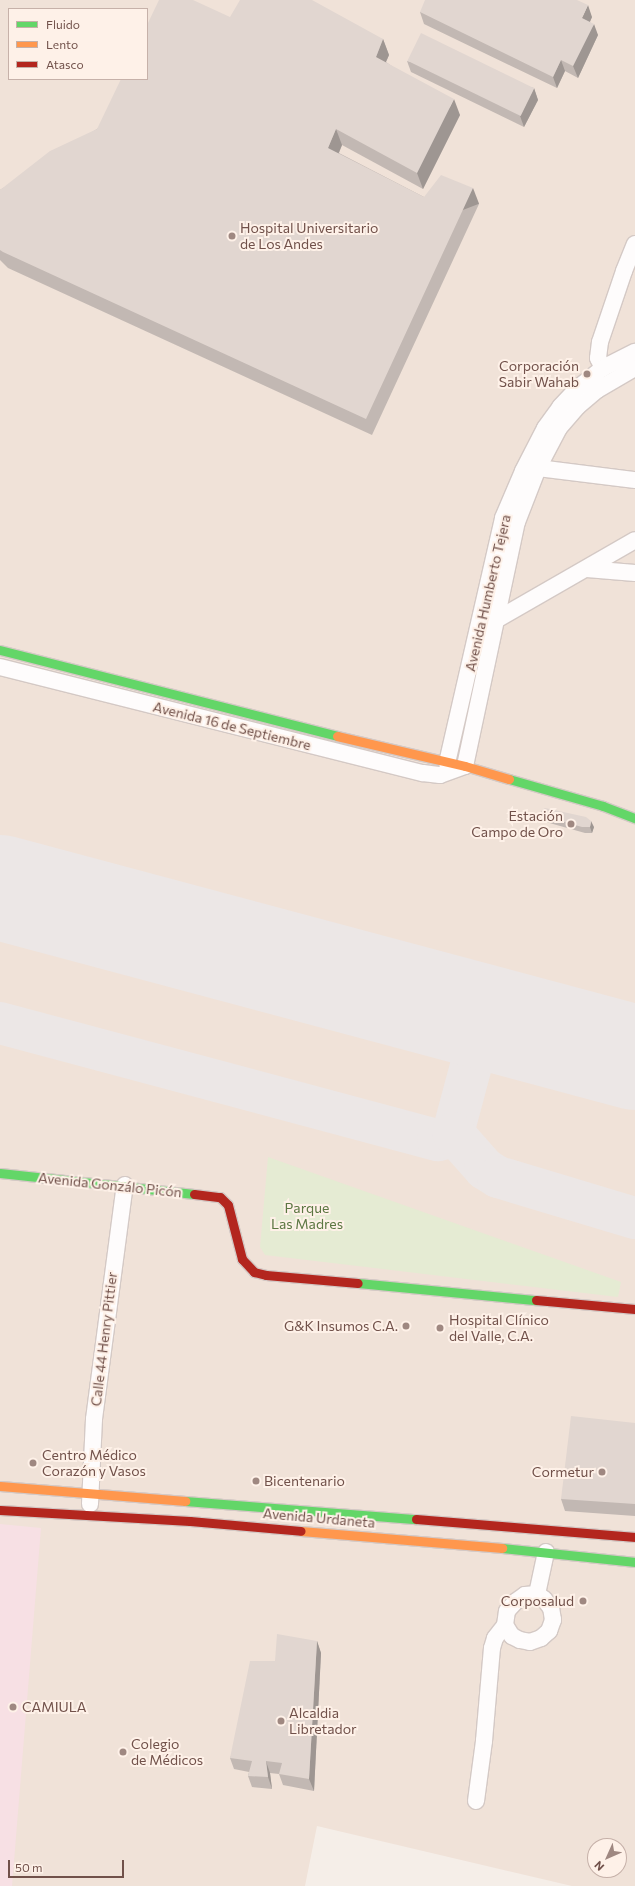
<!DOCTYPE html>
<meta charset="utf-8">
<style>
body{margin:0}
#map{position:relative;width:635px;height:1886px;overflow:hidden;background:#f5eee8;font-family:Commissioner,sans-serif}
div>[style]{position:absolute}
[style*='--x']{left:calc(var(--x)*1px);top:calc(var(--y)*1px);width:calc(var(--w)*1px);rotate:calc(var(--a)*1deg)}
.residential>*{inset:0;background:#f0e2d8}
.medical>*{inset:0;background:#f7e0e4}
.green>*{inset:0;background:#e5ebd3}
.taxiway>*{height:42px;margin:-21px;padding:0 21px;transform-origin:21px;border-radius:21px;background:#ece7e6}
.runway>*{height:105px;margin:-52.5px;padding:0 52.5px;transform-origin:52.5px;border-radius:52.5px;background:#ece7e6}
.roads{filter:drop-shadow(1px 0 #d4c9c5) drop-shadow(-1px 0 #d4c9c5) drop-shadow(0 1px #d4c9c5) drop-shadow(0 -1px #d4c9c5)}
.street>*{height:16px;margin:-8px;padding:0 8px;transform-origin:8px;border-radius:8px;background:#fefcfc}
.fast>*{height:9px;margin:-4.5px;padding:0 4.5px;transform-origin:4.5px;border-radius:4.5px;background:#63d668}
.slow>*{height:9px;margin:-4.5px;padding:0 4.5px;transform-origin:4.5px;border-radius:4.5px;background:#ff974d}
.jam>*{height:9px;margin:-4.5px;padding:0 4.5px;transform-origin:4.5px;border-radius:4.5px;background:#b3261e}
.wall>*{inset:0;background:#c2b8b3}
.shaded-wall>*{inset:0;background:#9e9692;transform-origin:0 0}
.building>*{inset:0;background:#e1d6d0;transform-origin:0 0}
.dots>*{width:11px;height:11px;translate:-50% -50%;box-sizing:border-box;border:2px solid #fef1e8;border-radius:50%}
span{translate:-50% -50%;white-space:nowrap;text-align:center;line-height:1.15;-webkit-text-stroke:4px #fef1e8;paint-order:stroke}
.poi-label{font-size:14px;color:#71514a}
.left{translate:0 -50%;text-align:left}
.right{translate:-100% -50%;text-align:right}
.street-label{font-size:14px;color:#71514a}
.park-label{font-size:14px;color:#5c7742}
.legend{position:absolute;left:8px;top:8px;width:140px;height:72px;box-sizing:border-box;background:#fef1e8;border:1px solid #c6b1a9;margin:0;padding:5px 7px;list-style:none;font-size:12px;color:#71514a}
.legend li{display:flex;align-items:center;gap:8px;height:20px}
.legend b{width:20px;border:1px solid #c6b1a9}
.north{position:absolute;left:587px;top:1838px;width:40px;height:40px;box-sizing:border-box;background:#fef1e8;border:1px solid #c6b1a9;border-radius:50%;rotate:225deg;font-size:11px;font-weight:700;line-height:16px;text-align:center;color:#71514a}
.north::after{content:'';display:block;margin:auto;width:14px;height:18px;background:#9f8881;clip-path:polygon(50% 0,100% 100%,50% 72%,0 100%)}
.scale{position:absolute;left:8px;top:1860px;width:116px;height:18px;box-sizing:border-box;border:2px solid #71514a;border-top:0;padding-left:5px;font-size:12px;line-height:14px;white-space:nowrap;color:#71514a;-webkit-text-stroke:3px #fef1e8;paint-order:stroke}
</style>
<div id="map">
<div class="residential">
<div style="clip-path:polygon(evenodd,0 0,635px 0,635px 1886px,572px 1886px,317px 1826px,305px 1886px,0 1886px,0 0,9px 9px,147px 9px,147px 79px,9px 79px,9px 9px,0 0,595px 1846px,619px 1846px,619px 1870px,595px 1870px,595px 1846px)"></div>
</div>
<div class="medical">
<div style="clip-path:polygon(0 1524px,41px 1528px,12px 1886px,0 1886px)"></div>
</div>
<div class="green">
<div style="clip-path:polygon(268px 1157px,621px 1282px,618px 1297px,265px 1255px,260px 1247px)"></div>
</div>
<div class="taxiway">
<div style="--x:0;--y:1023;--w:453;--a:15"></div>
<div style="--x:438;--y:1140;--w:9;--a:-13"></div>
<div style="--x:447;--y:1138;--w:8;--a:-40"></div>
<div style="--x:453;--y:1133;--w:120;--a:-75"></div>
<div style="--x:453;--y:1133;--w:48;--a:48.4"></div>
<div style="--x:485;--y:1169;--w:15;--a:32"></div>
<div style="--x:498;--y:1177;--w:143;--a:16.7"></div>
</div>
<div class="runway">
<div style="--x:0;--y:887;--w:657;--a:14.99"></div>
</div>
<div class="roads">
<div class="street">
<div style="--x:603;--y:368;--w:11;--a:-117"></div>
<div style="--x:598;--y:358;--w:16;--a:-83"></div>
<div style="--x:600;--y:342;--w:75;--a:-71.3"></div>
<div style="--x:624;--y:271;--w:29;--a:-68"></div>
<div style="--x:529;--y:470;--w:9;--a:-13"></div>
<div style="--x:538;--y:468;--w:98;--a:7.1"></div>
<div style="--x:587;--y:569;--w:48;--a:4.8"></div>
<div style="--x:496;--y:620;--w:160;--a:-29.9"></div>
<div style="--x:0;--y:667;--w:436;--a:14.1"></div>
<div style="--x:423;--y:773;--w:17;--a:7"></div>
<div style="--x:440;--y:775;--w:27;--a:-20"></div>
<div style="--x:465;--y:766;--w:249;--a:-78"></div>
<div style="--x:517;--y:522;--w:58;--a:-68.7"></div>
<div style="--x:538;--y:468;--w:45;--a:-62.3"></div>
<div style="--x:559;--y:428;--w:29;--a:-49"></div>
<div style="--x:578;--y:406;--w:25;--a:-40"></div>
<div style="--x:597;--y:390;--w:44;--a:-30.1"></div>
<div style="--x:447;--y:763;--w:251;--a:-77.1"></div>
<div style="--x:503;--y:518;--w:51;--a:-66.9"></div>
<div style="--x:523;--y:471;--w:48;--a:-62.9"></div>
<div style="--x:545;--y:428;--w:26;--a:-54"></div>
<div style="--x:560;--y:407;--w:26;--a:-47"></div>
<div style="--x:578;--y:388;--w:32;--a:-39"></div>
<div style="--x:603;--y:368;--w:36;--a:-27"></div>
<div style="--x:90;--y:1504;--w:85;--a:-87.3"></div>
<div style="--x:94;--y:1419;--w:236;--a:-82.5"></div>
<div style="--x:505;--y:1625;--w:13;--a:58"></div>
<div style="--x:512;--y:1636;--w:9;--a:27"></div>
<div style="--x:520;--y:1640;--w:10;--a:11"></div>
<div style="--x:530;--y:1642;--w:12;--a:-20"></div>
<div style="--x:541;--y:1638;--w:11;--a:-41"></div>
<div style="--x:549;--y:1631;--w:12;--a:-70"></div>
<div style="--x:553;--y:1620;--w:12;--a:-99"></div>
<div style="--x:551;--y:1608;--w:11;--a:-128"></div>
<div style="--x:544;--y:1599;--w:9;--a:-144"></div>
<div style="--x:537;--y:1594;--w:43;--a:-77.9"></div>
<div style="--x:476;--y:1801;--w:61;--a:-82.4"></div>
<div style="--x:484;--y:1741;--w:93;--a:-85.1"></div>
<div style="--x:492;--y:1648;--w:10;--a:-73"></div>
<div style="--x:495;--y:1638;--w:16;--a:-52"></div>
<div style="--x:505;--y:1625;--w:14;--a:-82"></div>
<div style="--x:507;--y:1611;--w:12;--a:-48"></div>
<div style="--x:515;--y:1602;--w:12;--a:-35"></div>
<div style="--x:525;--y:1595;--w:12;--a:-5"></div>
</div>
<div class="fast">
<div style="--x:0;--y:650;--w:348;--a:14.3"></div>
<div style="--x:509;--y:779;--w:98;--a:16"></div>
<div style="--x:603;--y:806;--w:34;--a:21"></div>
<div style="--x:0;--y:1173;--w:195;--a:6.2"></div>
<div style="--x:358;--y:1283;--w:179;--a:5.5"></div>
<div style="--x:185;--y:1501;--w:232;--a:4.5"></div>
<div style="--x:502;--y:1548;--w:134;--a:6"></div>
</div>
<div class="slow">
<div style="--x:337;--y:736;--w:131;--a:13.2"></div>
<div style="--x:465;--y:766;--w:46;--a:16.5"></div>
<div style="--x:0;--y:1486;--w:186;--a:4.6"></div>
<div style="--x:301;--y:1531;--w:202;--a:4.8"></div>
</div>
<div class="jam">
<div style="--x:194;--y:1194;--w:26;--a:7"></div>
<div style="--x:220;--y:1197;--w:11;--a:45"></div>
<div style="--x:228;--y:1205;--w:56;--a:75.5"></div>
<div style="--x:242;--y:1259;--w:18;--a:47"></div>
<div style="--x:254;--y:1272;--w:12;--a:14"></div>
<div style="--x:266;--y:1275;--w:92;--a:5"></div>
<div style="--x:536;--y:1300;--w:99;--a:5.2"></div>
<div style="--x:0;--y:1510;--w:190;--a:3.3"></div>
<div style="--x:190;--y:1521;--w:111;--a:5.1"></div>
<div style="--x:416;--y:1519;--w:220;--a:4.7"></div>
</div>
</div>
<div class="wall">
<div style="clip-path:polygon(420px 12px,592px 17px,590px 22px,598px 35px,578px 78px,565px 71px,557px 88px,424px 24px)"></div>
<div style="clip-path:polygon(230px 17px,383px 39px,389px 55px,386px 62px,460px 115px,423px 189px,342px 145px,339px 153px,424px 197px,479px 204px,372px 435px,8px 268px,0 260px,0 190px,97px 129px)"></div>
<div style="clip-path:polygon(407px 61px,534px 88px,538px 100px,524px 127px,411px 72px)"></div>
<div style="clip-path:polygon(541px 811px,594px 827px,592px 833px,585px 833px,546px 822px)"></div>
<div style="clip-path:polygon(635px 1423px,635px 1516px,565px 1511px,561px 1499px)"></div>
<div style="clip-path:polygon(317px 1641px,321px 1653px,314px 1791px,283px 1785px,279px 1774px,270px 1773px,272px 1789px,252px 1787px,248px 1776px,249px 1772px,234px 1769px,230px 1758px,275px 1661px)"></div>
</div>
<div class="shaded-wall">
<div style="clip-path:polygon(588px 5px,592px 17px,586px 30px,582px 18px)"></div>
<div style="clip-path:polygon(594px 24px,598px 35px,578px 78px,573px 66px)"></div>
<div style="clip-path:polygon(383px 39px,389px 55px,381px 73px,376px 57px)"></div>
<div style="clip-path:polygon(561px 60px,565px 71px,557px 88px,553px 77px)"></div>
<div style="clip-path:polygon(534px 88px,538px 100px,524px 127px,520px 116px)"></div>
<div style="clip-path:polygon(454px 99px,460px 115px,423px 189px,417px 173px)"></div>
<div style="clip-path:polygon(336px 129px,342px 145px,334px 164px,328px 148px)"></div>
<div style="left:473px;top:188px;width:17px;height:255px;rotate:69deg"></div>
<div style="clip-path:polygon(591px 821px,594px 827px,592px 833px,590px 827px)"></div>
<div style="clip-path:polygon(317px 1641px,321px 1653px,314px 1791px,309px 1779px)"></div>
<div style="clip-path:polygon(266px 1761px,270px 1773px,272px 1789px,268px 1777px)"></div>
</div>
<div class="building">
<div style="clip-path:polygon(159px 0,193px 0,230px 17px,240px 0,312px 0,383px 39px,376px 57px,454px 99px,417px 173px,336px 129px,328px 148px,424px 197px,441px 175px,473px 188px,366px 419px,3px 252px,0 250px,0 190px,50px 151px,97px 129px,121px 79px,147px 79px,147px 25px)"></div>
<div style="clip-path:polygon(425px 0,577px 0,588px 5px,582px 18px,594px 24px,573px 66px,561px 60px,553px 77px,420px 12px)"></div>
<div style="left:421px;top:33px;width:126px;height:31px;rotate:26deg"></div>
<div style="clip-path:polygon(545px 808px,586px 817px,591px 821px,590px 827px,582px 827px,543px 816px,541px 811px)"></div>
<div style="clip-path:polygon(571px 1416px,635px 1423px,635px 1504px,561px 1499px)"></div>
<div style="clip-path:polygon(277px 1634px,317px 1641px,309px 1779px,279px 1774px,282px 1763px,266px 1761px,268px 1777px,248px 1776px,252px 1761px,230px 1758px,250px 1661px,275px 1661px)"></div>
</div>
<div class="dots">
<div style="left:232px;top:236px;background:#9f8881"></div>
<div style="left:587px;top:374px;background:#9f8881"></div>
<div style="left:571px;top:824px;background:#9f8881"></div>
<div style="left:406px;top:1326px;background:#9f8881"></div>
<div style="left:440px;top:1328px;background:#9f8881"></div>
<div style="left:33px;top:1463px;background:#9f8881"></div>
<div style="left:602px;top:1472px;background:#9f8881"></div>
<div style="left:256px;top:1481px;background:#9f8881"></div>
<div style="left:583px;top:1601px;background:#9f8881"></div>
<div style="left:13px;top:1707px;background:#9f8881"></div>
<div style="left:281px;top:1721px;background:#9f8881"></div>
<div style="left:123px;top:1752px;background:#9f8881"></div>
</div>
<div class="poi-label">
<span class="left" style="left:240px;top:236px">Hospital Universitario<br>de Los Andes</span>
<span class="right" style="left:579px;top:374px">Corporación<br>Sabir Wahab</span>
<span class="right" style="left:563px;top:824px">Estación<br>Campo de Oro</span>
<span class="left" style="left:449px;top:1328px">Hospital Clínico<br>del Valle, C.A.</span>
<span class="right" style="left:398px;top:1326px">G&amp;K Insumos C.A.</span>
<span class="left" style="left:42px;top:1463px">Centro Médico<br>Corazón y Vasos</span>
<span class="right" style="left:594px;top:1472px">Cormetur</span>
<span class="left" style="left:264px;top:1481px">Bicentenario</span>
<span class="right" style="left:574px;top:1601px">Corposalud</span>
<span class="left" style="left:22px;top:1707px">CAMIULA</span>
<span class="left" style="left:289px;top:1721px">Alcaldia<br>Libretador</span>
<span class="left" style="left:131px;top:1752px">Colegio<br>de Médicos</span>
</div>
<div class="street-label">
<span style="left:488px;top:593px;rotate:-77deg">Avenida Humberto Tejera</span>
<span style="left:232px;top:726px;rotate:14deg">Avenida 16 de Septiembre</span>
<span style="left:110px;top:1185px;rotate:6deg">Avenida Gonzálo Picón</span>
<span style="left:104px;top:1339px;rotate:-83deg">Calle 44 Henry Pittier</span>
<span style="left:319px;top:1518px;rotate:5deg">Avenida Urdaneta</span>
</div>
<div class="park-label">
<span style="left:307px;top:1216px">Parque<br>Las Madres</span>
</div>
<ul class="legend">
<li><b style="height:5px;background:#63d668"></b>Fluido</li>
<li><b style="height:5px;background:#ff974d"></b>Lento</li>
<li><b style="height:5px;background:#b3261e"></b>Atasco</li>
</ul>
<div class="north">N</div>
<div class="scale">50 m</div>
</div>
